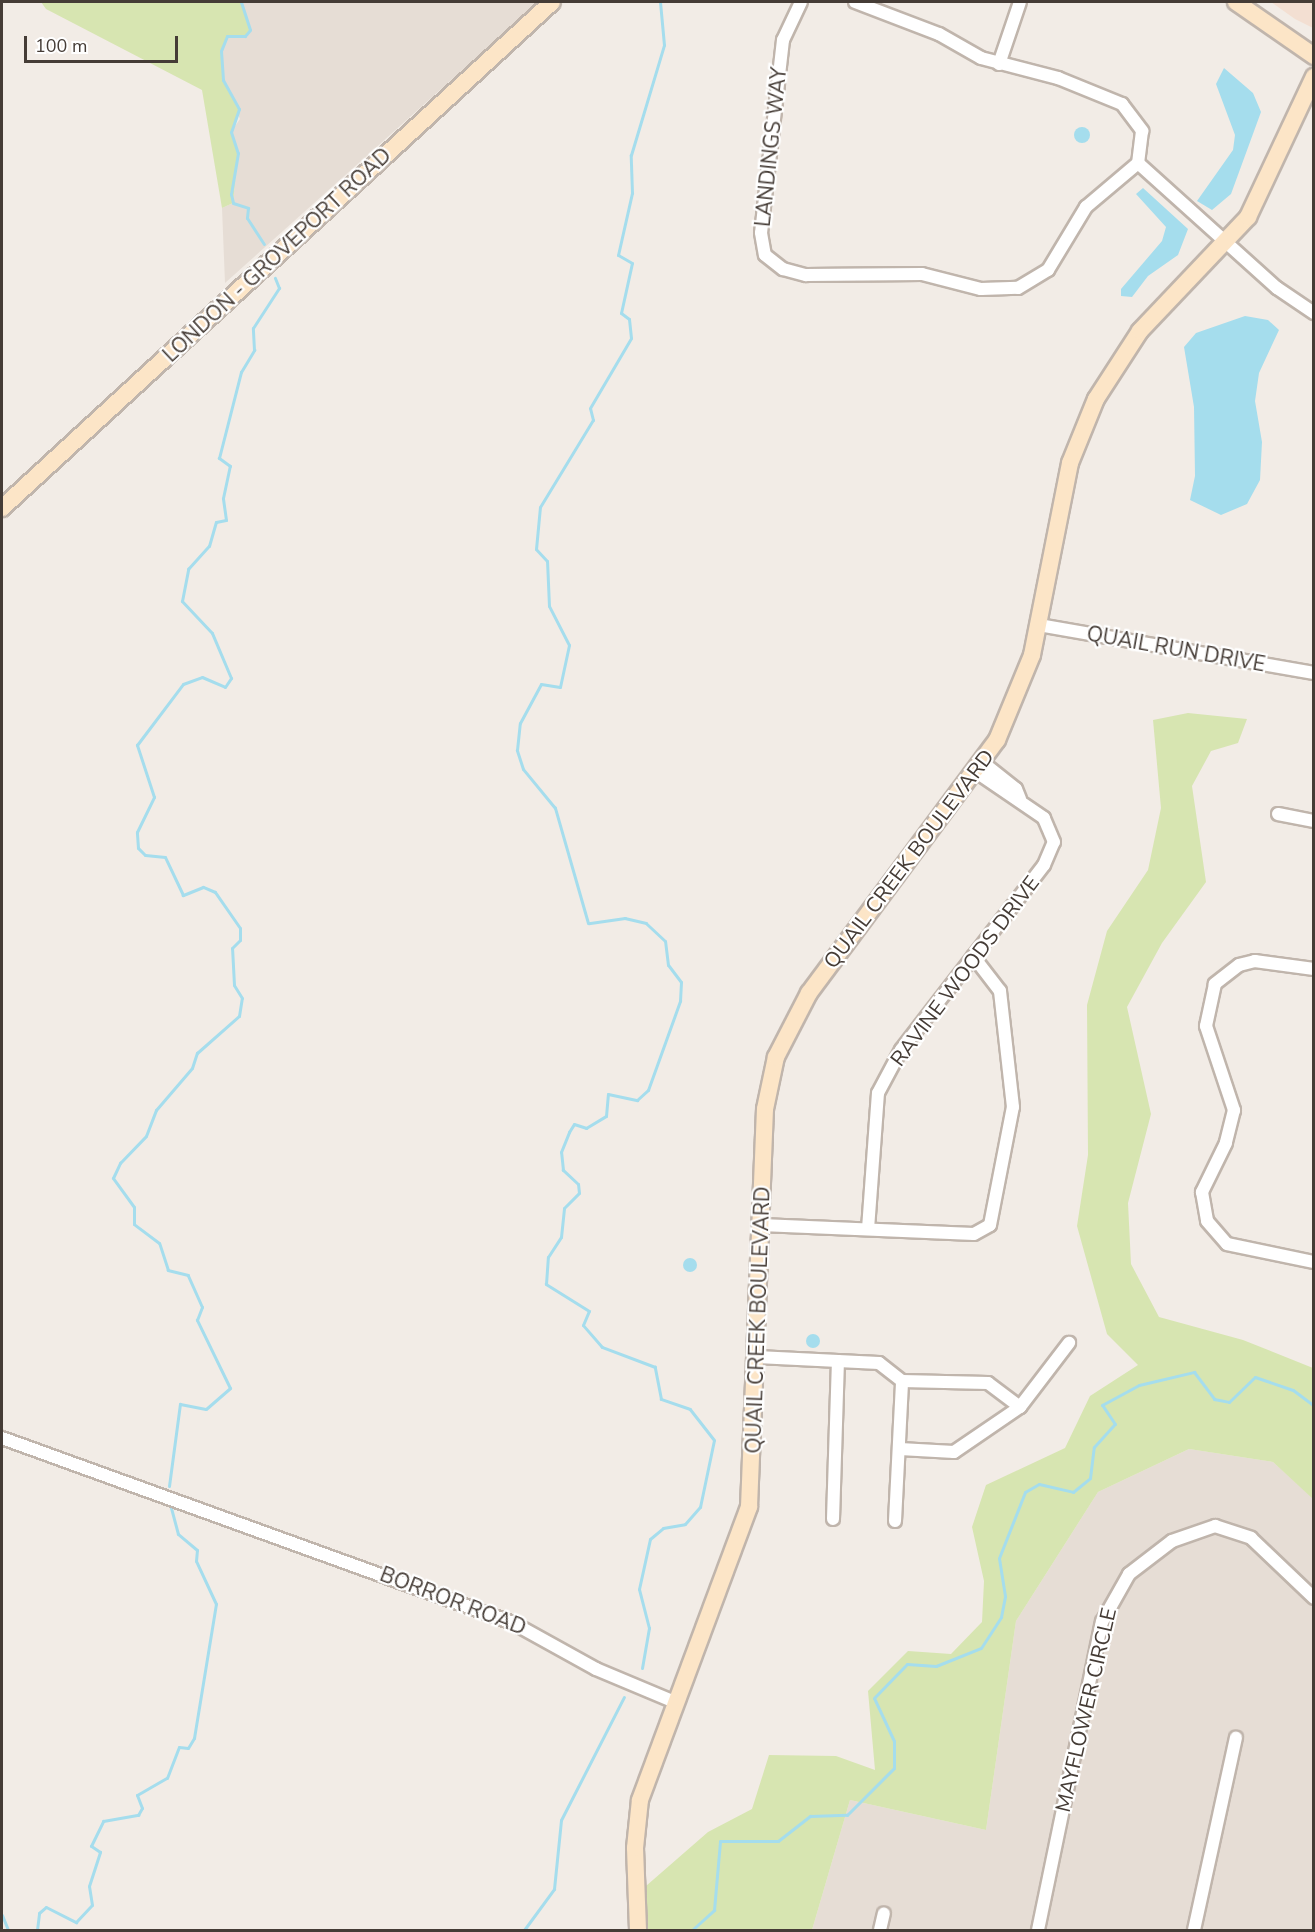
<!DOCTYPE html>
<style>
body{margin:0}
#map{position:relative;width:1315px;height:1932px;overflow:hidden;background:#f2ece6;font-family:"Nunito Sans",sans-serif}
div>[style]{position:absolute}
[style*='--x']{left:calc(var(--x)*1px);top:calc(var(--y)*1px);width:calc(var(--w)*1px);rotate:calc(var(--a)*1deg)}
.residential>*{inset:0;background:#e6ddd5}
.commercial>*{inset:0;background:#f3dfd2}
.green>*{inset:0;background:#d7e5b1}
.water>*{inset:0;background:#a5dded}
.round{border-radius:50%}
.stream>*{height:3px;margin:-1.5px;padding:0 1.5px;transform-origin:1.5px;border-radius:1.5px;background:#a5dded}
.roads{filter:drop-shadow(2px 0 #c0b5ac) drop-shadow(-2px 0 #c0b5ac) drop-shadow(0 2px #c0b5ac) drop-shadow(0 -2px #c0b5ac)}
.street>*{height:12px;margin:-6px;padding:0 6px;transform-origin:6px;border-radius:6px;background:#fff}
.secondary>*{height:16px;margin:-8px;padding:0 8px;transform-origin:8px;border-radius:8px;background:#fce5c7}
span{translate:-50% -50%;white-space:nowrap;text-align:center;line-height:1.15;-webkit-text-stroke:4.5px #fff;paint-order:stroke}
.street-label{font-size:21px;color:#453c36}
.frame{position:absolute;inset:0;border:3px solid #453c36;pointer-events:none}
.scale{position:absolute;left:24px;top:36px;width:154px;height:27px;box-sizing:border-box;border:3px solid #453c36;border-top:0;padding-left:8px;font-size:18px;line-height:21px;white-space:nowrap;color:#453c36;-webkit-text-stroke:4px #fff;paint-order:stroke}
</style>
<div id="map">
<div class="residential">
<div style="clip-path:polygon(241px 2px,538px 2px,225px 283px,222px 208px,233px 203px,238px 153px,231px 132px,240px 119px,223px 80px,221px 51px,227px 36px,245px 36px,250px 30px)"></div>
<div style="clip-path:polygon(1189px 1449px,1273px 1462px,1314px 1499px,1313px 1930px,812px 1930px,850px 1800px,986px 1830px,1016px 1621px,1098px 1492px)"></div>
</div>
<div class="commercial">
<div style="clip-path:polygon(1271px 2px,1313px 2px,1313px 28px,1295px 19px)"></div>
</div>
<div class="green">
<div style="clip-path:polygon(41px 2px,241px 2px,250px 30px,245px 36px,227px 36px,221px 51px,223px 80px,239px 109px,231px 132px,238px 153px,233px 203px,222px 208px,202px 90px,46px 9px)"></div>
<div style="clip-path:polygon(1188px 713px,1247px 719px,1238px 743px,1211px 751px,1192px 786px,1206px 882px,1162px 943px,1127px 1007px,1151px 1114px,1128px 1203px,1131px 1264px,1159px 1317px,1243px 1340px,1313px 1368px,1313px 1499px,1273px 1462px,1189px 1449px,1098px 1492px,1016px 1621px,986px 1830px,850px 1800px,812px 1930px,647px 1930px,646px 1886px,708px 1832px,752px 1809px,769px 1755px,836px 1756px,875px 1770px,868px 1691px,908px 1651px,951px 1654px,982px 1622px,984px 1581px,972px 1527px,986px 1485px,1065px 1448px,1090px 1396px,1138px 1365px,1107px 1334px,1077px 1226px,1088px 1155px,1087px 1005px,1107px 931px,1148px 870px,1161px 808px,1153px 720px)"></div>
</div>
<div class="water">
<div style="clip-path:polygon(1224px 68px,1253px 93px,1261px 112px,1231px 194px,1212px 210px,1197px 201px,1233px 150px,1235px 135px,1216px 84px)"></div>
<div class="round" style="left:1074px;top:127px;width:16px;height:16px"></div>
<div style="clip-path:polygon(1143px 188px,1188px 229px,1178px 255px,1148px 276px,1132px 297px,1121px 296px,1121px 289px,1162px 241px,1166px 227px,1136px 194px)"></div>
<div style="clip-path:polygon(1245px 316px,1268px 320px,1279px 330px,1259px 373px,1255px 401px,1262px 442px,1260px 480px,1247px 504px,1221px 515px,1190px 500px,1195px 476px,1194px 407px,1184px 347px,1196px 333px)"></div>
<div class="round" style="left:683px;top:1258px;width:14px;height:14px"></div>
<div class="round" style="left:806px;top:1334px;width:14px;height:14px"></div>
</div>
<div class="stream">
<div style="--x:241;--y:2;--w:29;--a:72"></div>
<div style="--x:250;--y:30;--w:8;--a:130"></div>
<div style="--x:245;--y:36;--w:18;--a:180"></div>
<div style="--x:227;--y:36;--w:16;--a:112"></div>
<div style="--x:221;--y:51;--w:29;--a:86"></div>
<div style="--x:223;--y:80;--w:33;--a:61"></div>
<div style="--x:239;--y:109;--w:24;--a:109"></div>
<div style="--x:231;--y:132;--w:22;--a:72"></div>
<div style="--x:238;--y:153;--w:42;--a:99.7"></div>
<div style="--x:231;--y:194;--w:9;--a:77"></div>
<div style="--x:233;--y:203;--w:16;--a:18"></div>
<div style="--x:248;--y:208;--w:10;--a:96"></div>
<div style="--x:247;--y:218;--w:31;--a:57"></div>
<div style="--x:169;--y:1486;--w:83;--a:-82.4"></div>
<div style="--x:180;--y:1404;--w:26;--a:11"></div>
<div style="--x:206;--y:1409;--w:32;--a:-41"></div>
<div style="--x:230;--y:1388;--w:76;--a:-115.9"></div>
<div style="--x:197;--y:1320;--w:14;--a:-69"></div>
<div style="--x:202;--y:1307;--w:35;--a:-114"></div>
<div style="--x:188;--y:1275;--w:21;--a:-166"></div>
<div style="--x:168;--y:1270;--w:28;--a:-108"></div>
<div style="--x:159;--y:1243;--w:31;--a:-143"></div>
<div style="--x:134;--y:1224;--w:17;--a:-90"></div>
<div style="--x:134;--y:1207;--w:36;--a:-126"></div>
<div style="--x:113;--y:1178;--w:17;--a:-65"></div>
<div style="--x:120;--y:1163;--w:37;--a:-46"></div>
<div style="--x:146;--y:1136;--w:28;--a:-69"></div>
<div style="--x:156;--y:1110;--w:55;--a:-49.4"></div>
<div style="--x:192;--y:1068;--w:16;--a:-72"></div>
<div style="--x:197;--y:1053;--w:56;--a:-41.4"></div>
<div style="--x:239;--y:1016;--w:18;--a:-81"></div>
<div style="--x:242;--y:998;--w:15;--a:-122"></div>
<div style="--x:234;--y:985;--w:37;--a:-93"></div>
<div style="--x:232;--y:948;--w:11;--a:-45"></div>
<div style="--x:240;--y:940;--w:12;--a:-90"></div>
<div style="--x:240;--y:928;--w:44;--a:-124.8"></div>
<div style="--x:215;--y:892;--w:13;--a:-157"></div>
<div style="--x:203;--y:887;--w:22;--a:158"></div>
<div style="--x:183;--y:895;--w:42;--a:-115.3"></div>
<div style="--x:165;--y:857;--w:20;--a:-174"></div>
<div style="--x:145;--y:855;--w:10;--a:-135"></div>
<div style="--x:138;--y:848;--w:16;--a:-94"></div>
<div style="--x:137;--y:832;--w:39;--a:-64"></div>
<div style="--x:154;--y:797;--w:55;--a:-108.1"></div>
<div style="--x:137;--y:745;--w:76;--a:-53"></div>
<div style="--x:183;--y:684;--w:20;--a:-20"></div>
<div style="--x:202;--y:677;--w:25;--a:23"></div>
<div style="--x:225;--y:687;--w:11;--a:-56"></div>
<div style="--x:231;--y:678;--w:49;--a:-112.9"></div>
<div style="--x:212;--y:633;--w:44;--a:-133.2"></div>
<div style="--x:182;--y:601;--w:33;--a:-79"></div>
<div style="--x:188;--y:569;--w:31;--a:-48"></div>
<div style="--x:209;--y:546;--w:25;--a:-74"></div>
<div style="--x:216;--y:522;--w:10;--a:-11"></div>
<div style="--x:226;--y:520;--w:22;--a:-98"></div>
<div style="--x:223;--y:498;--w:33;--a:-78"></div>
<div style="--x:230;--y:466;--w:14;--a:-144"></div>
<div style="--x:219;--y:458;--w:89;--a:-75.7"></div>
<div style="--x:241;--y:372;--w:26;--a:-59"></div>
<div style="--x:254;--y:350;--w:22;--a:-93"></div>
<div style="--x:253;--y:328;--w:48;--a:-57"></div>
<div style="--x:279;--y:288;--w:11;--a:-112"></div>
<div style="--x:642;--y:1668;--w:41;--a:-80.1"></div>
<div style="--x:649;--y:1628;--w:40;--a:-104.4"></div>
<div style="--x:639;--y:1589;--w:51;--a:-77.6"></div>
<div style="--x:650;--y:1539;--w:17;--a:-40"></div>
<div style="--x:663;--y:1528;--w:22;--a:-10"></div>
<div style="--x:685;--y:1524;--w:23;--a:-49"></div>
<div style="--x:700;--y:1507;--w:68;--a:-78.2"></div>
<div style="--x:714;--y:1440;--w:39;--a:-128"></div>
<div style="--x:690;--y:1409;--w:31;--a:-161"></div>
<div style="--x:661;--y:1399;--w:33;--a:-101"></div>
<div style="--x:655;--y:1367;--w:57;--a:-159.3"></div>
<div style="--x:602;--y:1347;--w:29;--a:-131"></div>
<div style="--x:583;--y:1325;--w:15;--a:-67"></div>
<div style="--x:589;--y:1311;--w:51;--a:-147.9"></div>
<div style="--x:546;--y:1284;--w:27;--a:-86"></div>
<div style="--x:548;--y:1257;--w:24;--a:-57"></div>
<div style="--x:561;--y:1237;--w:29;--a:-84"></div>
<div style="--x:564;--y:1208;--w:21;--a:-45"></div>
<div style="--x:579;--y:1193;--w:9;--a:-96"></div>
<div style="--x:578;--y:1184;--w:21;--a:-137"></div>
<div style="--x:563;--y:1170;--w:18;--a:-96"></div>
<div style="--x:561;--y:1152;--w:22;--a:-68"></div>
<div style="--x:569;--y:1132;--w:9;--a:-58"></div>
<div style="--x:574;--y:1124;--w:13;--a:18"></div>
<div style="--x:586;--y:1128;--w:23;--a:-31"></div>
<div style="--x:606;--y:1116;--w:22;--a:-85"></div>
<div style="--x:608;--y:1094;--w:30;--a:12"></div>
<div style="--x:637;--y:1100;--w:15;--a:-42"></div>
<div style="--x:648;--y:1090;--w:95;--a:-70.2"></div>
<div style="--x:680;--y:1001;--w:19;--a:-87"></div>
<div style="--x:681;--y:982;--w:21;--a:-127"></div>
<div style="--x:668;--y:965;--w:24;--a:-97"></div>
<div style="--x:665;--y:941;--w:26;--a:-137"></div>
<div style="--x:646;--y:923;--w:22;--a:-167"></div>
<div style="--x:625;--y:918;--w:37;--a:172"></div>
<div style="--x:588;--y:923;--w:120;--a:-106"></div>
<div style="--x:555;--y:808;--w:50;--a:-129.4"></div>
<div style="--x:523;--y:769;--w:20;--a:-108"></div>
<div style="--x:517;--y:750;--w:27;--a:-84"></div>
<div style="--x:520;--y:723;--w:44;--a:-61.7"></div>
<div style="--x:541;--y:684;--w:19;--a:9"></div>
<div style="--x:560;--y:687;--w:43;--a:-77.9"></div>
<div style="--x:569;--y:645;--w:44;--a:-117.1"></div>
<div style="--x:549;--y:606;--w:45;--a:-92.5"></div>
<div style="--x:547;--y:561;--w:16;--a:-133"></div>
<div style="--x:536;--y:549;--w:42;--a:-84.6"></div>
<div style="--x:540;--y:507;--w:102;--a:-58.7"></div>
<div style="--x:593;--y:420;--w:12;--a:-104"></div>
<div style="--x:590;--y:408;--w:81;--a:-59.6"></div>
<div style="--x:631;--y:338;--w:19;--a:-96"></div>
<div style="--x:629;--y:319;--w:10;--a:-143"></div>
<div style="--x:621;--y:313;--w:51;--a:-77.6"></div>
<div style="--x:632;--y:263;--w:16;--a:-150"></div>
<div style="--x:618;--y:255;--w:64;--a:-77.3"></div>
<div style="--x:632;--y:193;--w:38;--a:-92"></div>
<div style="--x:631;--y:155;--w:115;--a:-73.3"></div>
<div style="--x:664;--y:45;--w:43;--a:-95.3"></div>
<div style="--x:2;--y:1915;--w:16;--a:68"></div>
<div style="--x:37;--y:1930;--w:17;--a:-83"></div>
<div style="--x:39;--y:1913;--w:9;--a:-41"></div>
<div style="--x:46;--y:1907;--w:34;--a:27"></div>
<div style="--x:76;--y:1922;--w:23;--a:-47"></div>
<div style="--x:92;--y:1905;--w:19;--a:-99"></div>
<div style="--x:89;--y:1886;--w:36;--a:-72"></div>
<div style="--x:100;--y:1852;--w:11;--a:-146"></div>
<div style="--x:91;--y:1846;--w:28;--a:-64"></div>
<div style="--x:103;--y:1821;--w:36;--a:-10"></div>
<div style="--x:138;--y:1815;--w:8;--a:-60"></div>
<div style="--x:142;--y:1808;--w:14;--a:-111"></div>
<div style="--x:137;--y:1795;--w:34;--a:-30"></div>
<div style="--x:167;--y:1778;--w:33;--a:-69"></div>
<div style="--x:179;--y:1747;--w:9;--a:6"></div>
<div style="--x:188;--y:1748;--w:12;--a:-59"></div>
<div style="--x:194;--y:1738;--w:136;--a:-80.7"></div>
<div style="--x:216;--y:1604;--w:47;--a:-114.9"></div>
<div style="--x:196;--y:1561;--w:11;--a:-85"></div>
<div style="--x:197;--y:1550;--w:25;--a:-140"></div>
<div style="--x:178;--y:1534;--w:28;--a:-105"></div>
<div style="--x:524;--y:1930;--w:51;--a:-53.8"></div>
<div style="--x:554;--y:1889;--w:69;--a:-84.2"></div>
<div style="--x:561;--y:1820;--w:138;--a:-62.9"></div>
<div style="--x:692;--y:1930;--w:30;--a:-42"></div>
<div style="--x:714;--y:1910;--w:69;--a:-85"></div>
<div style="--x:720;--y:1841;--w:58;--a:0"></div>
<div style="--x:778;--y:1841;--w:41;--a:-38"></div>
<div style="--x:810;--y:1816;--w:37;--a:-2"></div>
<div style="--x:847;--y:1815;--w:66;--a:-45"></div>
<div style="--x:894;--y:1768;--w:27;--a:-90"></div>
<div style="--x:894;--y:1741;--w:47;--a:-114.9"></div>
<div style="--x:874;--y:1698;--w:47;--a:-45.9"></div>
<div style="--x:907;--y:1664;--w:29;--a:4"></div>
<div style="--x:936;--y:1666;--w:48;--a:-21.8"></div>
<div style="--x:981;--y:1648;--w:37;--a:-57"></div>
<div style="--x:1001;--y:1617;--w:21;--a:-79"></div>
<div style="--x:1005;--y:1596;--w:38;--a:-99"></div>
<div style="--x:999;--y:1558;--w:71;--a:-68.5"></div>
<div style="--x:1025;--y:1492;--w:16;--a:-30"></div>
<div style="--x:1039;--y:1484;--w:35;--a:13"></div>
<div style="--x:1073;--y:1492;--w:22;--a:-39"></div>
<div style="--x:1090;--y:1478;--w:31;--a:-83"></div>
<div style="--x:1094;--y:1447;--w:31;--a:-48"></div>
<div style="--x:1115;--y:1424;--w:23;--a:-124"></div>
<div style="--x:1102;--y:1405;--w:42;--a:-28.4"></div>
<div style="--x:1139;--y:1385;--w:57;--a:-13.3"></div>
<div style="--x:1194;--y:1372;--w:34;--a:53"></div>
<div style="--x:1214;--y:1399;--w:15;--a:11"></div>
<div style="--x:1229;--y:1402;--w:36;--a:-44"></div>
<div style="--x:1255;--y:1377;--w:40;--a:18.9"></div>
<div style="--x:1293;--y:1390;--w:26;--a:37"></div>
</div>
<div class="roads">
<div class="street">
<div style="--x:801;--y:2;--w:42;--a:115.3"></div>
<div style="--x:783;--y:40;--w:194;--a:96.5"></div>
<div style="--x:761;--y:233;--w:22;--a:80"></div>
<div style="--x:765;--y:255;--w:23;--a:38"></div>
<div style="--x:783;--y:269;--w:24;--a:15"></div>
<div style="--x:806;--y:275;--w:116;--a:-0.5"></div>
<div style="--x:922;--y:274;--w:61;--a:14.3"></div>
<div style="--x:981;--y:289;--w:37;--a:-2"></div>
<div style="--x:1018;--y:288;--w:35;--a:-31"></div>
<div style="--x:1048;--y:270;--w:74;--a:-58.9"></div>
<div style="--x:1086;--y:207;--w:68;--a:-40.2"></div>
<div style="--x:855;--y:2;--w:90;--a:20.9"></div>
<div style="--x:939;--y:34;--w:48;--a:29.7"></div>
<div style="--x:981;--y:58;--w:80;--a:14.6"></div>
<div style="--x:1058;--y:78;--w:69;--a:22.1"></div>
<div style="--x:1122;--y:104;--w:34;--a:53"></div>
<div style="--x:1142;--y:131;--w:32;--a:97"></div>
<div style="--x:1138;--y:163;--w:187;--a:42"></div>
<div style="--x:1277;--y:288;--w:45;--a:34"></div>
<div style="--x:999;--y:64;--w:65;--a:-71.3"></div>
<div style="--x:1039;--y:625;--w:279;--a:9.9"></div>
<div style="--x:982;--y:762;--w:43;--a:38.5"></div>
<div style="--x:1016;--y:789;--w:11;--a:68"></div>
<div style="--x:1278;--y:814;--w:37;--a:11"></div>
<div style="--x:1314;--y:969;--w:60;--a:-172.3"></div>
<div style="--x:1255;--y:961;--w:16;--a:166"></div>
<div style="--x:1239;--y:965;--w:31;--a:142"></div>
<div style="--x:1215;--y:984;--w:43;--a:102.1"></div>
<div style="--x:1206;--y:1026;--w:89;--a:71.6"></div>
<div style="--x:1234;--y:1110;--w:34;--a:104"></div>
<div style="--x:1226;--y:1143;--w:55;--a:116.1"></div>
<div style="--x:1202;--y:1192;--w:29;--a:80"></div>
<div style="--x:1207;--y:1221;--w:30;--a:49"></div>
<div style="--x:1227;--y:1244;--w:89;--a:11.7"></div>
<div style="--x:761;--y:1225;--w:213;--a:2.4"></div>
<div style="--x:974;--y:1234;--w:18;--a:-29"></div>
<div style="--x:990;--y:1225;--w:120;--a:-79"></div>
<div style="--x:1013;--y:1107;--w:117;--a:-96.4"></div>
<div style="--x:1000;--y:991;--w:44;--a:-127.6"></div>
<div style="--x:868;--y:1229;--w:136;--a:-85.8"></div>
<div style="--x:878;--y:1093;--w:49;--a:-61.9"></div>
<div style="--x:901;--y:1050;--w:234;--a:-52.3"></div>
<div style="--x:1044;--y:865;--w:25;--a:-67"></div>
<div style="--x:1054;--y:842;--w:26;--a:-113"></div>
<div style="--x:1044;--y:818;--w:83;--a:-145.7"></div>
<div style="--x:757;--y:1357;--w:122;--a:2.8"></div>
<div style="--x:879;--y:1363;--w:29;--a:38"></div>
<div style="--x:902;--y:1381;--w:86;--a:1.3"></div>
<div style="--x:988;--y:1383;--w:40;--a:37"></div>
<div style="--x:2;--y:1438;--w:543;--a:19.9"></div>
<div style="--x:513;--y:1623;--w:95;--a:29"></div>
<div style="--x:596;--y:1669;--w:86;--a:22.7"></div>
<div style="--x:900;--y:1449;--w:54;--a:3.2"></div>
<div style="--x:954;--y:1452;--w:80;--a:-34.3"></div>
<div style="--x:1020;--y:1407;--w:81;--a:-52.6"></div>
<div style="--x:833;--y:1519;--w:158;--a:-88.2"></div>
<div style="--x:895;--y:1521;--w:140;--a:-87.1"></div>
<div style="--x:880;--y:1930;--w:17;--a:-77"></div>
<div style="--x:1038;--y:1930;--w:315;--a:-78.3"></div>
<div style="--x:1102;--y:1622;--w:55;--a:-60.6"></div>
<div style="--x:1129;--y:1574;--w:54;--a:-37.5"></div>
<div style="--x:1172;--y:1541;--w:46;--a:-19.2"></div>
<div style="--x:1215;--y:1526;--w:38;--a:18"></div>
<div style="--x:1251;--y:1538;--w:87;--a:43.6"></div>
<div style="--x:1194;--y:1930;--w:197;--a:-77.7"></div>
</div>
<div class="secondary">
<div style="--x:1236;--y:2;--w:95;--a:34.7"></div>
<div style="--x:2;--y:508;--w:747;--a:-42.61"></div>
<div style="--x:638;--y:1930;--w:82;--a:-92.1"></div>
<div style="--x:635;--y:1848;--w:48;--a:-84.1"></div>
<div style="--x:640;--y:1800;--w:313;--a:-69.6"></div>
<div style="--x:749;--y:1507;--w:398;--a:-87.7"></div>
<div style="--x:765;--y:1109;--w:53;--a:-78.1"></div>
<div style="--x:776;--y:1057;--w:72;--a:-62.7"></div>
<div style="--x:809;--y:993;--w:315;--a:-53.4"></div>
<div style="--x:997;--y:740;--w:92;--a:-67.6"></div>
<div style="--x:1032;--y:655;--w:196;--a:-78.8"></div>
<div style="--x:1070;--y:463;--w:69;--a:-67.9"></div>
<div style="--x:1096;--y:399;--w:81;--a:-57.1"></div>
<div style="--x:1140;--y:331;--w:157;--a:-46.5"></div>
<div style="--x:1248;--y:217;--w:155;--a:-64.8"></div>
</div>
</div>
<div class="street-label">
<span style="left:771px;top:147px;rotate:-84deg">LANDINGS WAY</span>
<span style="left:277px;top:255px;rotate:-43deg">LONDON - GROVEPORT ROAD</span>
<span style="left:1176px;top:649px;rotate:10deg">QUAIL RUN DRIVE</span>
<span style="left:909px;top:859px;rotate:-53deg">QUAIL CREEK BOULEVARD</span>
<span style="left:965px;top:971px;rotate:-53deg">RAVINE WOODS DRIVE</span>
<span style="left:758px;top:1320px;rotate:-88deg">QUAIL CREEK BOULEVARD</span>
<span style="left:453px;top:1601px;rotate:21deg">BORROR ROAD</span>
<span style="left:1086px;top:1710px;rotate:-77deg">MAYFLOWER CIRCLE</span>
</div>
<div class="frame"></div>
<div class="scale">100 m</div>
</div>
